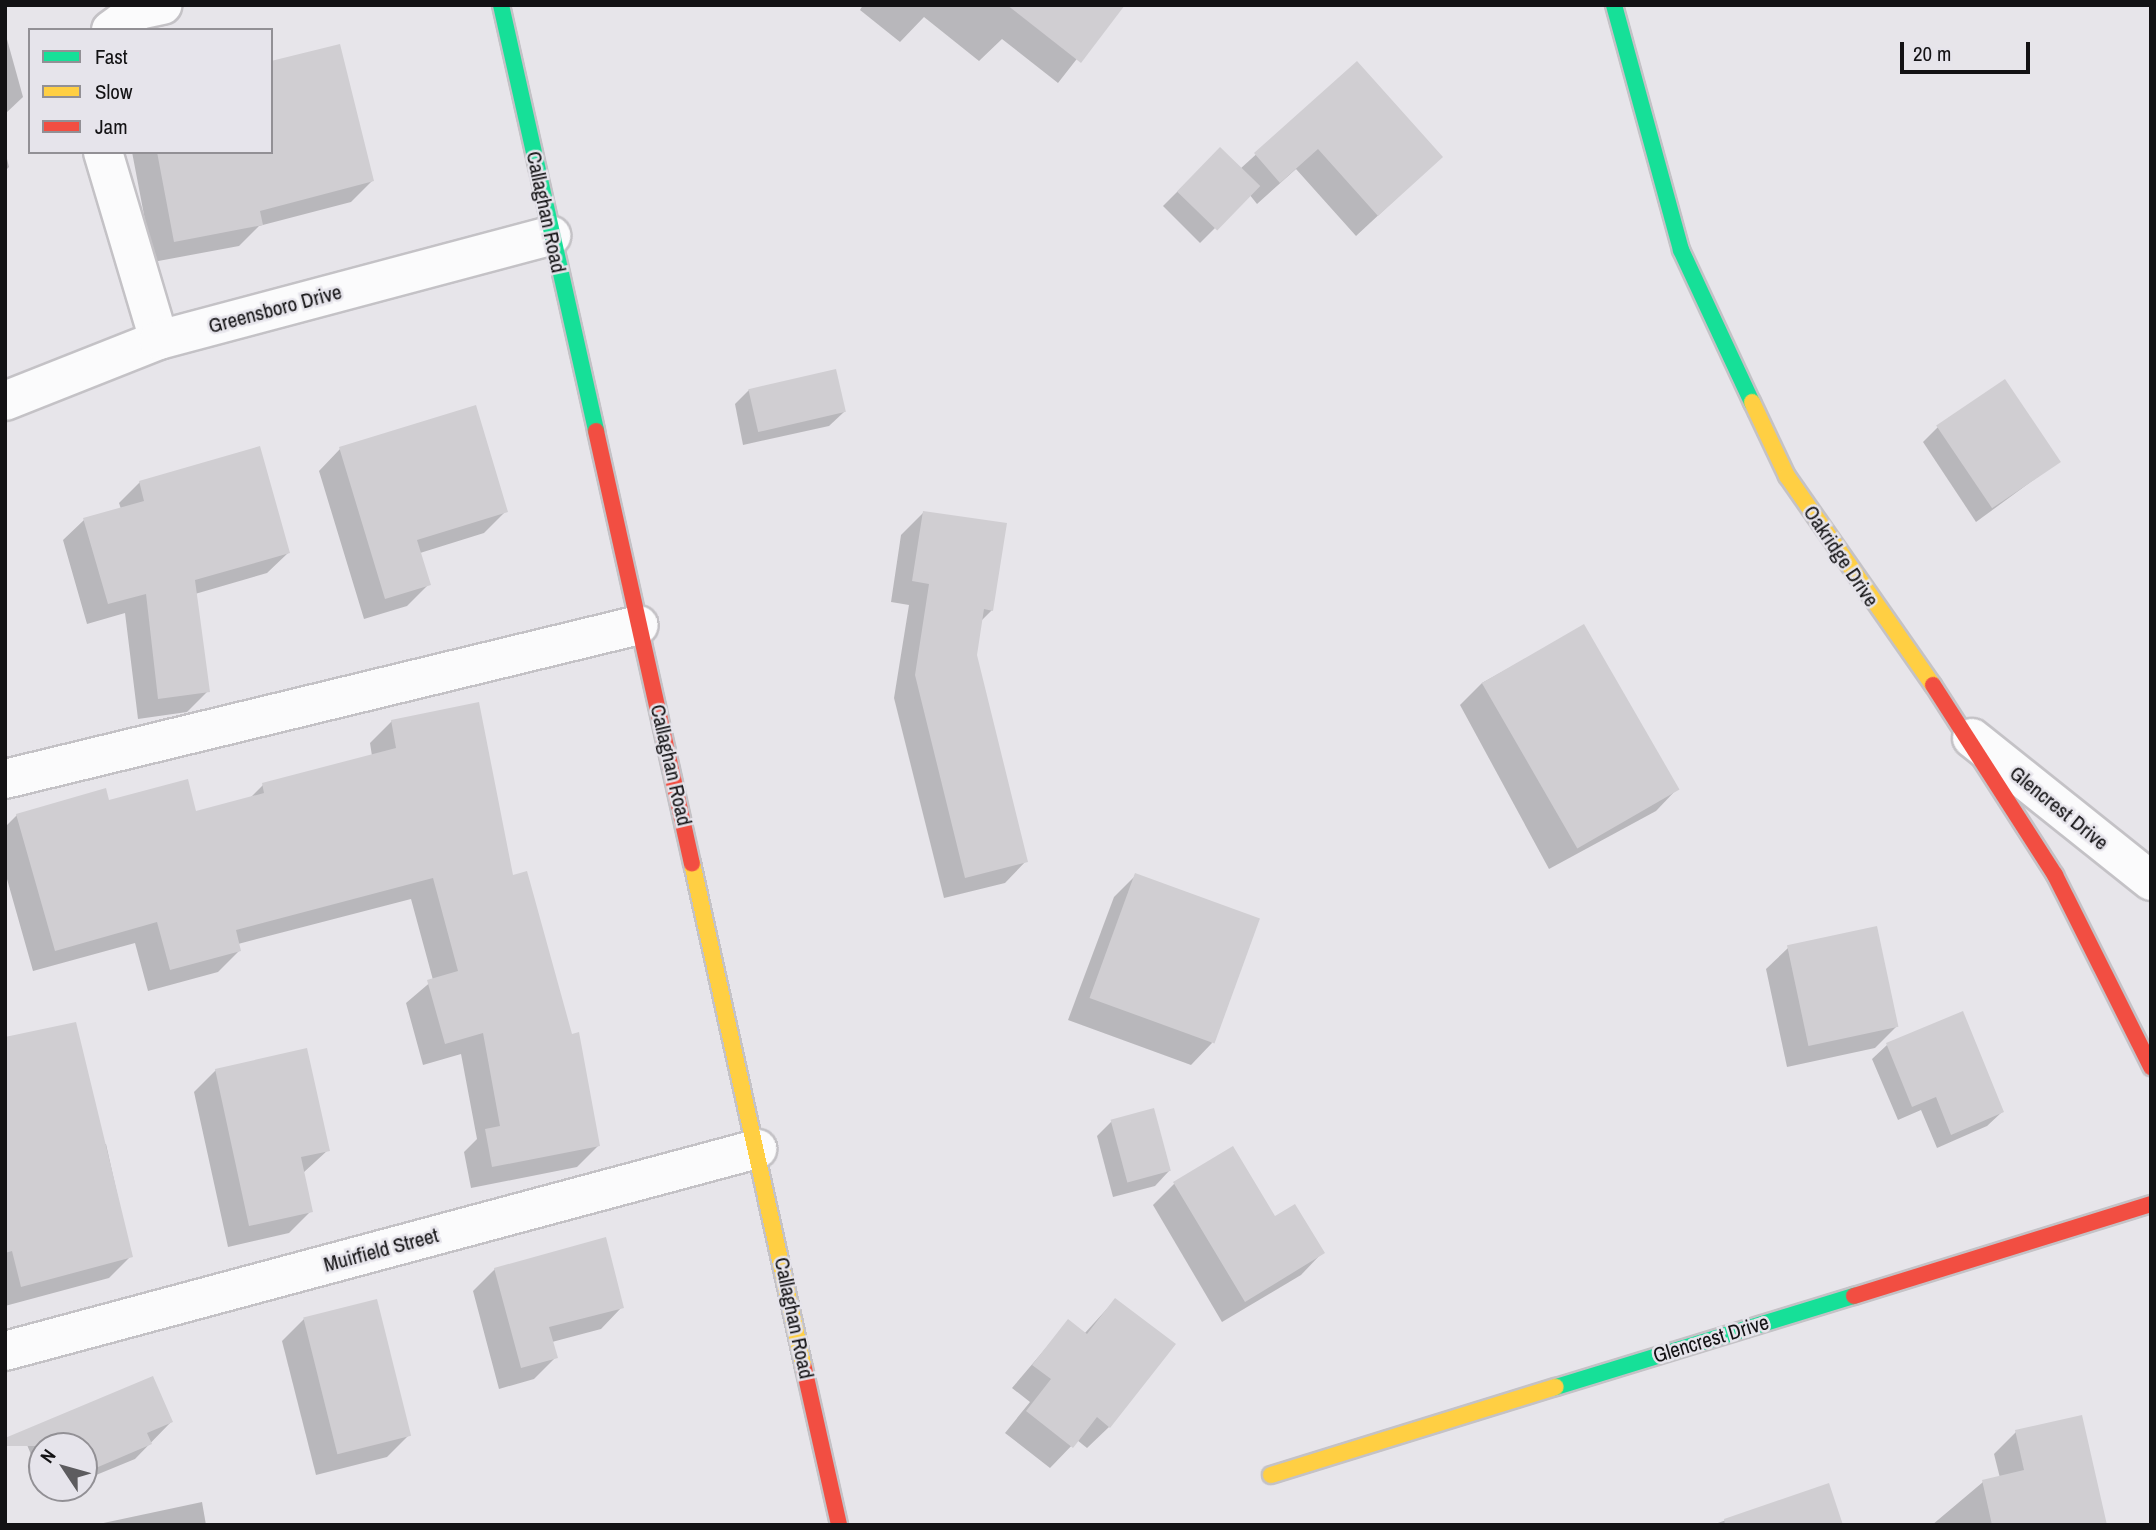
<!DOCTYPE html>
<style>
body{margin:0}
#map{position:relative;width:2156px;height:1530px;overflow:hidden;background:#e7e5ea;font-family:"Archivo Narrow",sans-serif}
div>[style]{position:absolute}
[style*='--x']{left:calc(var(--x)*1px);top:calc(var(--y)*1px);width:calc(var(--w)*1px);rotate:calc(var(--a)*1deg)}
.shadow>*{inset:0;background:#0003}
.building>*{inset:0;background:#d0ced2;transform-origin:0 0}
.roads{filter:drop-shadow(2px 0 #c4c2c6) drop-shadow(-2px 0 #c4c2c6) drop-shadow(0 2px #c4c2c6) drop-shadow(0 -2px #c4c2c6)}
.street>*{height:38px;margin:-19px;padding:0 19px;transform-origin:19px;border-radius:19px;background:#fbfbfc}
.fast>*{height:16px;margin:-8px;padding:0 8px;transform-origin:8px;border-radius:8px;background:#16e098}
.slow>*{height:16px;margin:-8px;padding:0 8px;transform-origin:8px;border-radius:8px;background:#ffcf43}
.jam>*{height:16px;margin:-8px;padding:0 8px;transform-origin:8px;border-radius:8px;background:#f24e42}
span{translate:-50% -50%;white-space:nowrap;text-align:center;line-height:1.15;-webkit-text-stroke:5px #e6e4eb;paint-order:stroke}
.street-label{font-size:21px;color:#131214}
.frame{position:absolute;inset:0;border:7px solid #131214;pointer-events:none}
.legend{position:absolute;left:28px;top:28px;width:245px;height:126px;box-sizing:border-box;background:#e6e4eb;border:2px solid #929095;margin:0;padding:9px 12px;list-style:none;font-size:21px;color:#131214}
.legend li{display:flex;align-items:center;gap:14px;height:35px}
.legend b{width:35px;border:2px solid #929095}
.north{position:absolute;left:28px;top:1432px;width:70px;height:70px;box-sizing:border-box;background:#e6e4eb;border:2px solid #929095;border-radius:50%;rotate:306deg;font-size:19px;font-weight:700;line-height:28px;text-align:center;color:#131214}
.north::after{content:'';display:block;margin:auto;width:24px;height:32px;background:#5d5c5f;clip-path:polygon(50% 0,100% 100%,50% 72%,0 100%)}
.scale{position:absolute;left:1900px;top:42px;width:130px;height:32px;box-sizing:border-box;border:4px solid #131214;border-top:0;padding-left:9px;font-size:21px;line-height:24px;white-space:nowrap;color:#131214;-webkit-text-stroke:5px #e6e4eb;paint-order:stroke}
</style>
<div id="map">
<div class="shadow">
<div style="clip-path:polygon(863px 5px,1119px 5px,1058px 83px,1002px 39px,979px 61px,924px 17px,900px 42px,860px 10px)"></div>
<div style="clip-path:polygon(5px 32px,23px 97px,5px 114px)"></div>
<div style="clip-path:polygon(1357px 63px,1441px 157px,1356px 236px,1296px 169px,1257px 204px,1249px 194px,1200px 243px,1163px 206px,1220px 149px,1240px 169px)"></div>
<div style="clip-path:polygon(5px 151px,9px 167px,5px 171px)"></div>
<div style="clip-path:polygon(132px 152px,271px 152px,372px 181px,351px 202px,259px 226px,239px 246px,153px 262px)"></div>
<div style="clip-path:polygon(749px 390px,844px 412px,829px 426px,743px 445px,735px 404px)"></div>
<div style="clip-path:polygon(1938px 427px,2058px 462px,1976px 522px,1923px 442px)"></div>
<div style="clip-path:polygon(340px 449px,506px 511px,484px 533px,420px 553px,429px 584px,407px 606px,364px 619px,319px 471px)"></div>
<div style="clip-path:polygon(140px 482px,288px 553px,267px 573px,195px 594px,208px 691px,187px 712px,138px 719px,125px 613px,87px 624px,63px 540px,84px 520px,121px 509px,119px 503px)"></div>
<div style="clip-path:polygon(923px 513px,992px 610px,980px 622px,975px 655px,1026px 861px,1005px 883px,944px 898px,894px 698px,909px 605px,891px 602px,901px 535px)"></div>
<div style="clip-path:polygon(1583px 627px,1677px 789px,1656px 811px,1549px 869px,1460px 705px,1482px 683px)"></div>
<div style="clip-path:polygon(392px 721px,511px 877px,598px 1146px,577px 1167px,471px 1188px,464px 1152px,477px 1139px,461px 1054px,423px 1065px,406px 1003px,433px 980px,411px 899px,238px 944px,240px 950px,218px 972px,148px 991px,135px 943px,33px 971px,5px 872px,5px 827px,17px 815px,108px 802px,195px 813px,249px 799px,263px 785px,372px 756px,370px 743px)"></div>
<div style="clip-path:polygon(1136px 875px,1212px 1043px,1191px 1065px,1068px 1020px,1114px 897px)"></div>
<div style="clip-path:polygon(1788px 948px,1897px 1026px,1875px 1048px,1787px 1067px,1766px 969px)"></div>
<div style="clip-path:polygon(5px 1039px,100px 1146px,106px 1144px,131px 1256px,109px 1278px,5px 1306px)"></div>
<div style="clip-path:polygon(1887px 1045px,2002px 1112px,1987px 1126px,1937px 1148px,1921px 1110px,1898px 1120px,1872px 1059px)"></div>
<div style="clip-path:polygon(216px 1070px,328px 1150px,303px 1173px,311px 1211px,289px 1233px,228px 1247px,194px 1092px)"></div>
<div style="clip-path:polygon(1112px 1121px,1169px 1171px,1155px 1186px,1113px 1197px,1097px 1136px)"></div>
<div style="clip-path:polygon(1175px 1183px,1322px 1253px,1301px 1275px,1222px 1322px,1153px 1205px)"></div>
<div style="clip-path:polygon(495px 1269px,622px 1307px,601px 1329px,552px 1342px,556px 1357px,534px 1379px,499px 1389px,473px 1291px)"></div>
<div style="clip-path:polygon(1115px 1300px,1109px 1427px,1087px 1448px,1077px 1440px,1050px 1468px,1005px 1433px,1030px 1402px,1012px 1388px,1068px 1322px,1084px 1334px)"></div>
<div style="clip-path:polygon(304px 1319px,409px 1435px,387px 1457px,316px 1475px,282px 1341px)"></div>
<div style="clip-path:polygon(171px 1422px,135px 1459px,84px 1480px,84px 1446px,42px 1446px,42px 1481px,25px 1440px)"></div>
<div style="clip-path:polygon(2016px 1432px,2105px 1525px,1932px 1525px,1983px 1482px,2000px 1478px,1994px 1454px)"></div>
<div style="clip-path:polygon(1828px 1485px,1841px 1525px,1712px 1525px)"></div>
<div style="clip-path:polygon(45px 1488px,66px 1488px,48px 1496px)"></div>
<div style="clip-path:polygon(202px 1502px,206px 1525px,94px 1525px)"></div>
</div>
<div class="building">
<div style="clip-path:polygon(1007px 5px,1125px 5px,1081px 63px)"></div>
<div style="clip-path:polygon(340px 44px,374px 181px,260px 211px,263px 225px,174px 242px,157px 152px,271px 152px,271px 61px)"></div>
<div style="clip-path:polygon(1357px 61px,1443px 157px,1378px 216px,1318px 149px,1280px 183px,1254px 153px)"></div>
<div style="left:1220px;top:147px;width:56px;height:62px;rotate:44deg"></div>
<div style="left:836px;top:369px;width:44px;height:90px;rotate:77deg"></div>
<div style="left:2005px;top:379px;width:100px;height:83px;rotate:56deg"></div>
<div style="clip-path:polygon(476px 405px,508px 512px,417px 540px,431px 585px,385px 599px,339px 447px)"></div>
<div style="clip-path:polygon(260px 446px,290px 553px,195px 580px,210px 692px,158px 699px,146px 594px,108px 604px,83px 518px,144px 501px,139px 481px)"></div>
<div style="clip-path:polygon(923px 511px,1007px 523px,993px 611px,984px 609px,977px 655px,1028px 862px,965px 878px,915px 675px,929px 584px,912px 581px)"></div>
<div style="left:1584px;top:624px;width:191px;height:118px;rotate:60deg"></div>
<div style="clip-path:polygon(479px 702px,513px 875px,527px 871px,572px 1034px,579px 1032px,600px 1146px,492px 1167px,485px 1129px,500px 1126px,483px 1033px,445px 1044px,427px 980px,458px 971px,433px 878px,236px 930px,241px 951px,170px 970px,157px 922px,55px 951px,16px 814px,106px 788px,109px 800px,188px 779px,196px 811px,264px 793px,262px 783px,396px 748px,391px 720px)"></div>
<div style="left:1135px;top:873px;width:133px;height:133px;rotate:20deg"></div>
<div style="left:1877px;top:926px;width:103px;height:92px;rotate:78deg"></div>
<div style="clip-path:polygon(1963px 1011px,2004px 1112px,1951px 1135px,1936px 1097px,1912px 1107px,1886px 1043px)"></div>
<div style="clip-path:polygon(76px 1022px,133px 1257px,21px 1287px,12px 1251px,5px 1253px,5px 1037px)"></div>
<div style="clip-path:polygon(307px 1048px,330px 1151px,301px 1157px,313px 1212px,249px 1226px,215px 1069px)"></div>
<div style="left:1154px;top:1108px;width:65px;height:45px;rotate:75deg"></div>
<div style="clip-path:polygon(1233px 1146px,1275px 1216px,1295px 1204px,1325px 1253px,1245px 1302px,1173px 1182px)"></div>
<div style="clip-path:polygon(606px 1237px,624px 1308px,549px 1327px,558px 1358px,521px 1368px,494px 1268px)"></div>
<div style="clip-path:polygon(1115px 1298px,1176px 1344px,1110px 1428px,1097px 1417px,1073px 1448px,1026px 1411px,1051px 1379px,1032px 1365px,1068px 1319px,1087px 1334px)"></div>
<div style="left:377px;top:1299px;width:141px;height:76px;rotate:76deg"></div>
<div style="clip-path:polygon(153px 1376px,173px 1422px,147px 1433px,152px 1444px,84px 1473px,84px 1446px,5px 1446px,5px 1438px)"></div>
<div style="clip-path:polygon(2082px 1415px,2107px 1525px,1992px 1525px,1982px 1480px,2024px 1470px,2015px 1430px)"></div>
<div style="clip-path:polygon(1829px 1483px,1843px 1525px,1725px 1525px,1724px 1519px)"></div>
</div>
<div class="roads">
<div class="street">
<div style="--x:111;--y:30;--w:34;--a:-36"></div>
<div style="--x:139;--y:10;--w:24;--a:-12"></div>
<div style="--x:103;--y:152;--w:196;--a:73.4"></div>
<div style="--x:5;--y:401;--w:166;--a:-21.6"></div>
<div style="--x:159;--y:340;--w:406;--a:-14.9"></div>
<div style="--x:1972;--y:738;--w:229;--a:38.6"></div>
<div style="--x:5;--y:779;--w:652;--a:-13.65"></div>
<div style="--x:5;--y:1351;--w:779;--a:-15.04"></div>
</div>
<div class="fast">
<div style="--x:501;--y:5;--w:436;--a:77.4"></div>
<div style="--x:1614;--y:5;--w:254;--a:74.7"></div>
<div style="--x:1681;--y:250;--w:168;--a:65"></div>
<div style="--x:1556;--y:1387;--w:312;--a:-17"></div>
</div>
<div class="slow">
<div style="--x:1752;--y:402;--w:82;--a:64.7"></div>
<div style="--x:1787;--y:476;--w:255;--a:55.1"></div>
<div style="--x:692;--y:863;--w:517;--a:77.5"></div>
<div style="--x:1271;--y:1475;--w:298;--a:-17.2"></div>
</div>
<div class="jam">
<div style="--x:596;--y:431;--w:443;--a:77.5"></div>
<div style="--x:1933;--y:685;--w:226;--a:57.3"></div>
<div style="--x:2055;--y:875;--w:215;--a:63.4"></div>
<div style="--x:1854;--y:1296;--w:311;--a:-17.2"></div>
<div style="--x:804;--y:1368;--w:161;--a:77.4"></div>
</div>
</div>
<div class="street-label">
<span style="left:546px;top:212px;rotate:78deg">Callaghan Road</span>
<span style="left:275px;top:309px;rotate:-15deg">Greensboro Drive</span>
<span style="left:1841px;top:556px;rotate:56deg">Oakridge Drive</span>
<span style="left:671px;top:765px;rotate:77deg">Callaghan Road</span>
<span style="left:2059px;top:808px;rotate:39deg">Glencrest Drive</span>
<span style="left:381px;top:1250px;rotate:-15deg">Muirfield Street</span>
<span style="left:794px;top:1318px;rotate:78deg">Callaghan Road</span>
<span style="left:1711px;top:1339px;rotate:-17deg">Glencrest Drive</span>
</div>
<div class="frame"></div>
<ul class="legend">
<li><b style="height:9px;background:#16e098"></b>Fast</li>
<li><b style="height:9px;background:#ffcf43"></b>Slow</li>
<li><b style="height:9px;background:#f24e42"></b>Jam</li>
</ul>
<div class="north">N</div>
<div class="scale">20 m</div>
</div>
